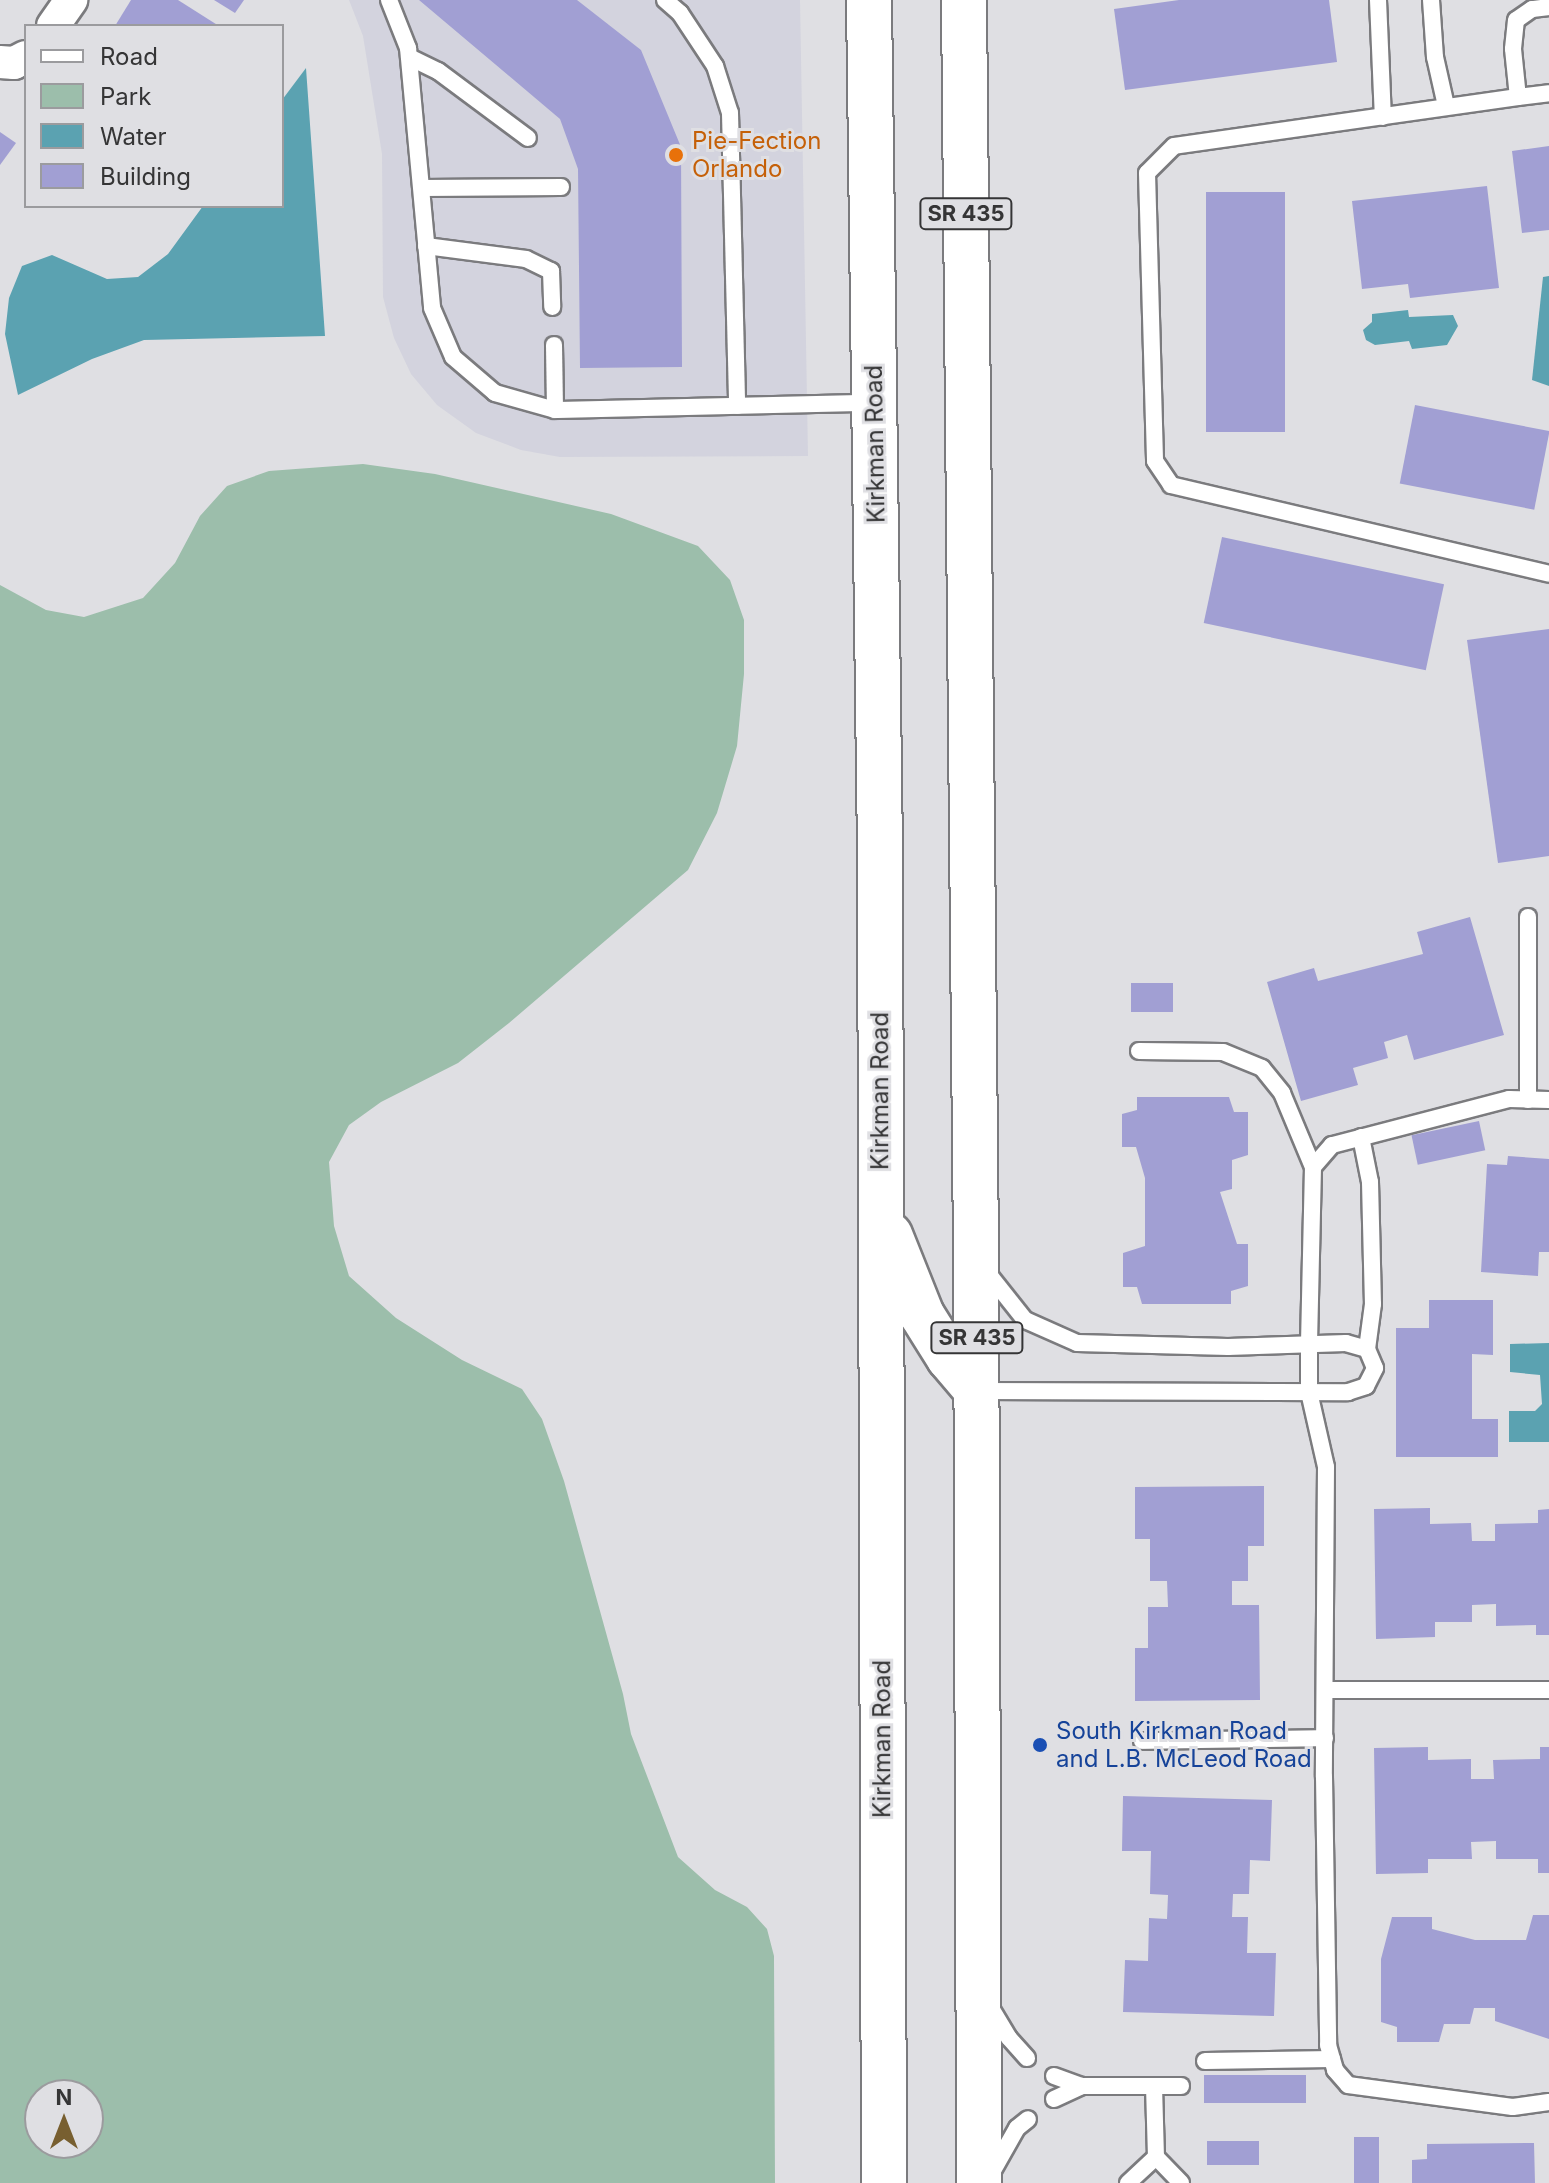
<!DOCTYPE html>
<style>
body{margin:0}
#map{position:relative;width:1549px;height:2183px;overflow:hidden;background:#dfdfe3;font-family:Inter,sans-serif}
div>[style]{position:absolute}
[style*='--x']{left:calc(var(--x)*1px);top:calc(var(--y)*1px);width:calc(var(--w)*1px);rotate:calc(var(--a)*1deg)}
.built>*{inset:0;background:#d3d3de}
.green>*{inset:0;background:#9cbeab}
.water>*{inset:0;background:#5ba2b1}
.building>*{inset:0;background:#a19fd3;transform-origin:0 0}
.roads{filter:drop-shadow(2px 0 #7b7b7e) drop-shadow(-2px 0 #7b7b7e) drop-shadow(0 2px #7b7b7e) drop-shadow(0 -2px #7b7b7e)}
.lane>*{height:16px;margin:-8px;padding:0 8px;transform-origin:8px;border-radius:8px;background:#fff}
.street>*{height:32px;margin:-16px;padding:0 16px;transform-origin:16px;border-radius:16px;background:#fff}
.primary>*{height:44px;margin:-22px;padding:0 22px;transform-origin:22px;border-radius:22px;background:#fff}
.dots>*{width:22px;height:22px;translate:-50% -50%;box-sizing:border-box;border:4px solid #dfdfe3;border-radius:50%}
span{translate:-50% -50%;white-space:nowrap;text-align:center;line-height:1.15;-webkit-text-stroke:6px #dfdfe3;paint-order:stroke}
.shield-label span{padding:2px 6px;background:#dfdfe3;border:2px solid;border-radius:6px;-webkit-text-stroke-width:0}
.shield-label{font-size:22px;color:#353536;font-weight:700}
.food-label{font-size:24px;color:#c56008}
.left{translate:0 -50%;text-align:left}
.street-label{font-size:24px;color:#353536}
.transit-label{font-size:24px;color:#164399}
.legend{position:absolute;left:24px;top:24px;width:260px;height:184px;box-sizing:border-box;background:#dfdfe3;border:2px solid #9b9b9e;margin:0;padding:10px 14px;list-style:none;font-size:24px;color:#353536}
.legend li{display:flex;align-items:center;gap:16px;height:40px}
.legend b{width:40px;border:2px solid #9b9b9e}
.north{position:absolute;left:24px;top:2079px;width:80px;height:80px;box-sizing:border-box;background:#dfdfe3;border:2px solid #9b9b9e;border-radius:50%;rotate:0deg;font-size:22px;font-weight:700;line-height:32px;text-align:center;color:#353536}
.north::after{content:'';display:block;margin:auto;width:28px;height:36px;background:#785f30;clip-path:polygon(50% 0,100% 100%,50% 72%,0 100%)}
</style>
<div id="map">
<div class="built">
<div style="clip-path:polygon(349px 0,800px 0,808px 456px,560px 457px,521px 450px,476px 433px,437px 405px,411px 374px,394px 338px,383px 297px,382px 154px,363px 36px)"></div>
</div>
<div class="green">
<div style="clip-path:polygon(evenodd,363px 464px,435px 474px,611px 514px,698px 546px,730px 580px,744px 620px,744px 674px,737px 746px,717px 813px,688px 870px,509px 1023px,458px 1063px,381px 1102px,349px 1125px,329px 1162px,334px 1226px,349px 1276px,396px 1318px,462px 1360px,522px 1389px,542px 1419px,564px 1481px,623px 1694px,631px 1734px,678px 1857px,715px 1890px,747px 1907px,767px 1929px,774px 1956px,775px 2183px,0 2183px,0 585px,46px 610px,84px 617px,143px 598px,175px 563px,200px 516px,227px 486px,269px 471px,363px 464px,40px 2095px,88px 2095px,88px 2143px,40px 2143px,40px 2095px)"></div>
</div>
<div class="water">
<div style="clip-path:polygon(306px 68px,325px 336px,144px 340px,92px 359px,18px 395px,5px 334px,9px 298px,22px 266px,52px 255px,107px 279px,138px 277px,168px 254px,203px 206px,282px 206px,282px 100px)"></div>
<div style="clip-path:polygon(1549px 276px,1549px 386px,1532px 380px,1543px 277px)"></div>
<div style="clip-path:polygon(1408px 310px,1409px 317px,1453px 315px,1458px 326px,1447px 345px,1412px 349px,1409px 341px,1375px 345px,1366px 340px,1363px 330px,1372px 322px,1372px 314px)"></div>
<div style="clip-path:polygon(1549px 1343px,1549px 1442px,1509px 1442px,1509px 1411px,1535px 1411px,1542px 1404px,1540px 1375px,1510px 1372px,1510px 1344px)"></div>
</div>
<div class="building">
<div style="clip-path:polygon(131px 0,178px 0,219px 26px,115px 26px)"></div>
<div style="clip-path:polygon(214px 0,244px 0,235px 13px)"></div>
<div style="clip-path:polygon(419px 0,577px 0,641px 50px,681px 147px,682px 367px,580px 368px,578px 169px,560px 119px)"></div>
<div style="clip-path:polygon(1179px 0,1329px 0,1337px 62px,1125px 90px,1114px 9px)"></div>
<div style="clip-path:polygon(0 132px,16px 143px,0 165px)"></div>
<div style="clip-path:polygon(1549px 146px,1549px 230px,1522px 233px,1512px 151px)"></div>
<div style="clip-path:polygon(1487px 186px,1499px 288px,1410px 298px,1408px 284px,1362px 289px,1352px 201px)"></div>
<div style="left:1206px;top:192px;width:79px;height:240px"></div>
<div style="left:1415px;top:405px;width:137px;height:80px;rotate:11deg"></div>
<div style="left:1222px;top:537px;width:227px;height:88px;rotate:12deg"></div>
<div style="clip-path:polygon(1549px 629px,1549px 856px,1498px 863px,1467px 640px)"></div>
<div style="clip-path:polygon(1470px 917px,1504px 1035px,1414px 1060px,1407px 1035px,1384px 1042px,1388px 1058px,1353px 1068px,1358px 1085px,1301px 1101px,1267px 982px,1314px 968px,1318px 981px,1423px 954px,1417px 932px)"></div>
<div style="left:1131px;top:983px;width:42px;height:29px"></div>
<div style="clip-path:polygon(1137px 1097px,1229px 1097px,1234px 1112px,1248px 1112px,1248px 1155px,1232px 1160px,1232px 1189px,1220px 1192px,1237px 1244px,1248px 1244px,1248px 1286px,1231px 1291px,1231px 1304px,1142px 1304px,1137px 1287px,1123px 1287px,1123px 1253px,1145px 1246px,1145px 1178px,1136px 1147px,1122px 1147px,1122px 1114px,1137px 1110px)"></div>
<div style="left:1479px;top:1121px;width:30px;height:69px;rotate:78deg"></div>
<div style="clip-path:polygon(1508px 1156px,1549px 1159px,1549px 1252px,1539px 1252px,1538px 1276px,1481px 1272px,1487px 1164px,1507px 1165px)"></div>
<div style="clip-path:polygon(1429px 1300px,1493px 1300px,1493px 1355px,1472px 1354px,1472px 1419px,1498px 1419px,1498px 1457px,1396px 1457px,1396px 1328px,1429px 1328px)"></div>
<div style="clip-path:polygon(1264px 1486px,1264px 1546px,1248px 1546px,1248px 1581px,1232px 1581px,1232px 1605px,1259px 1605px,1260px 1700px,1135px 1701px,1135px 1648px,1148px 1648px,1148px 1607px,1168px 1607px,1167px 1581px,1150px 1581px,1150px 1539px,1135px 1539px,1135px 1487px)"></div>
<div style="clip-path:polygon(1430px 1508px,1430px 1524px,1471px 1523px,1472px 1541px,1495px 1541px,1495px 1524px,1538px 1523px,1538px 1510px,1549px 1509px,1549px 1635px,1536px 1635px,1536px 1625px,1496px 1626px,1496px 1604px,1472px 1605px,1472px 1622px,1435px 1622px,1435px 1637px,1376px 1639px,1374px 1509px)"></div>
<div style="clip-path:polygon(1428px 1747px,1428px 1760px,1471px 1759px,1471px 1779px,1494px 1779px,1493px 1760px,1540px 1759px,1540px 1747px,1549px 1747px,1549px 1873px,1538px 1873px,1538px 1859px,1496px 1859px,1496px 1841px,1471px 1842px,1472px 1859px,1428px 1859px,1428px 1873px,1376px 1874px,1374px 1748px)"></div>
<div style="clip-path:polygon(1123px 1796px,1272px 1800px,1270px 1861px,1250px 1860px,1249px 1894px,1233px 1894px,1232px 1917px,1248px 1917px,1247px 1953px,1276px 1953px,1274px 2016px,1123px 2012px,1125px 1960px,1148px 1961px,1149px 1918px,1167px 1919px,1168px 1895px,1150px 1894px,1151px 1851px,1122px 1851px)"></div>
<div style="clip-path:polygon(1533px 1915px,1549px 1915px,1549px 2039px,1495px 2021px,1495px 2008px,1474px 2008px,1470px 2024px,1444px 2024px,1439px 2042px,1397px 2042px,1397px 2027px,1381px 2022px,1381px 1959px,1392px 1917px,1432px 1917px,1432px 1929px,1475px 1940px,1526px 1940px)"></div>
<div style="left:1204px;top:2075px;width:102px;height:28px"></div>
<div style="left:1354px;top:2137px;width:25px;height:46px"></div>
<div style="left:1207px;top:2141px;width:52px;height:24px"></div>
<div style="clip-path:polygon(1534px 2143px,1535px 2183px,1412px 2183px,1412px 2160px,1427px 2159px,1427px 2144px)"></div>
</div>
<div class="roads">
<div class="lane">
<div style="--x:389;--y:0;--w:52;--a:68.4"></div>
<div style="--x:408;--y:48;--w:261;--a:84.7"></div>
<div style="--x:432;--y:308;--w:53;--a:66.8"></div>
<div style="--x:453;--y:357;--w:55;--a:40.6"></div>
<div style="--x:495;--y:393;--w:62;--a:15.8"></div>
<div style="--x:555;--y:410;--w:318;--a:-1.3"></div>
<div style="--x:665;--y:0;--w:20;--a:41"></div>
<div style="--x:680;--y:13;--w:64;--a:56.6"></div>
<div style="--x:715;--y:66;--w:49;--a:72.3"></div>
<div style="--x:730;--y:113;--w:293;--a:88.6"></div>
<div style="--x:1378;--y:0;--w:117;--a:87.6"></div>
<div style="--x:1431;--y:0;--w:57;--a:86"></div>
<div style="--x:1435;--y:57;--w:50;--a:77.3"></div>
<div style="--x:1549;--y:7;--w:17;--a:173"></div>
<div style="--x:1532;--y:9;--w:19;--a:145"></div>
<div style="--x:1516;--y:20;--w:29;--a:96"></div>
<div style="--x:1513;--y:49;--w:48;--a:84.1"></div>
<div style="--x:1518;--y:97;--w:347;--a:171.9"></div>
<div style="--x:1174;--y:146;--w:38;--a:135"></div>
<div style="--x:1147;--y:173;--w:288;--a:88.4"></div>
<div style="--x:1155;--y:461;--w:29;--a:56"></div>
<div style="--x:1171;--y:485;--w:388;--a:13.2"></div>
<div style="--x:409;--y:57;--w:32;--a:26"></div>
<div style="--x:438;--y:71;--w:112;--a:36.7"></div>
<div style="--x:1518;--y:97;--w:31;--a:-7"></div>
<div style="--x:423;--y:188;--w:138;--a:-0.4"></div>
<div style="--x:426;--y:246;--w:101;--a:7.4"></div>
<div style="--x:526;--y:259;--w:28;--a:26"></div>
<div style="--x:551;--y:271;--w:36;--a:88"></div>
<div style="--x:554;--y:345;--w:65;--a:89.1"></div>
<div style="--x:1528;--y:917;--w:183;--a:90"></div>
<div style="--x:1139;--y:1051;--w:84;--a:0.7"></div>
<div style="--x:1223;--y:1052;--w:42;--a:22.3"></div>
<div style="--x:1262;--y:1068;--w:32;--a:51"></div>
<div style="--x:1282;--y:1093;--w:80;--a:67.3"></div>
<div style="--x:1549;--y:1100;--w:40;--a:-178.6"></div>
<div style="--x:1509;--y:1099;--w:183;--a:165.4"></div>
<div style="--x:1332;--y:1145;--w:29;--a:131"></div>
<div style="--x:1313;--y:1167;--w:179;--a:91.3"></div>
<div style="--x:1309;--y:1346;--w:46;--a:90"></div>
<div style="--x:1309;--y:1392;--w:77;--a:77.2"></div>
<div style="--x:1326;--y:1467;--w:310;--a:90.4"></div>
<div style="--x:1324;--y:1777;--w:268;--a:89.1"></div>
<div style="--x:1328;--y:2045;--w:26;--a:74"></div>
<div style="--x:1335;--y:2070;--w:20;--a:49"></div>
<div style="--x:1348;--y:2085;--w:166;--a:7.6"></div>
<div style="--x:1513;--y:2107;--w:36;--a:-8"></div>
<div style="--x:1361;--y:1137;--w:46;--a:78.7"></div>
<div style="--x:1370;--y:1182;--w:122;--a:88.6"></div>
<div style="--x:1373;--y:1304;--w:45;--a:97.6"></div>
<div style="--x:980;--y:1391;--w:368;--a:0.2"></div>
<div style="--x:1348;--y:1392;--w:19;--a:-18"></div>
<div style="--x:1366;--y:1386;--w:20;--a:-63"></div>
<div style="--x:1375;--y:1368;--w:21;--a:-113"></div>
<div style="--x:1367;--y:1349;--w:22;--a:-164"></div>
<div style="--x:1346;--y:1343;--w:118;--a:178.1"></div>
<div style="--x:1228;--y:1347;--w:151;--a:-178.5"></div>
<div style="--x:1077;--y:1343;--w:57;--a:-156.1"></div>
<div style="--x:1025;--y:1320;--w:61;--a:-128.4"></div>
<div style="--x:1325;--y:1690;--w:224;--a:0"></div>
<div style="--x:1142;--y:1741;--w:183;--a:-0.9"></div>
<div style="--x:991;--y:2008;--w:35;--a:59"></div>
<div style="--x:1009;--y:2038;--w:27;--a:48"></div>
<div style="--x:1205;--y:2061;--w:127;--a:-0.9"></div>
<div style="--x:1054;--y:2076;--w:30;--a:20"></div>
<div style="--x:1082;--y:2086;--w:99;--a:0"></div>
<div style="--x:1154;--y:2086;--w:71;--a:88.4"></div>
<div style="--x:1156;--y:2157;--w:36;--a:46"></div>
<div style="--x:1054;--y:2099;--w:31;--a:-25"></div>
<div style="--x:991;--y:2174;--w:53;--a:-60.5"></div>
<div style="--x:1017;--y:2128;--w:14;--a:-39"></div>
<div style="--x:1128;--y:2183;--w:38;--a:-43"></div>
</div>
<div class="street">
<div style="--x:53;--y:26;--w:32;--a:-55"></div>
<div style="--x:0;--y:62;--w:14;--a:4"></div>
<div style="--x:14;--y:63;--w:13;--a:-27"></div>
</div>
<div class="primary">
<div style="--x:869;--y:0;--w:856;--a:89.26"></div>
<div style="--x:880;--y:856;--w:1327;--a:89.83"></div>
<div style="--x:964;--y:0;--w:1254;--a:89.45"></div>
<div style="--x:976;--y:1254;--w:929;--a:89.81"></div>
<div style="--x:890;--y:1235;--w:86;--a:68.2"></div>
<div style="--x:922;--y:1315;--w:51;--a:57.9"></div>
<div style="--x:949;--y:1358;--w:43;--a:49.7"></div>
</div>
</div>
<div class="dots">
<div style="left:676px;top:155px;background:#e8710a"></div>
<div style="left:1040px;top:1745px;background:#1a4fb4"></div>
</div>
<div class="shield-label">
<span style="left:966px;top:214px">SR 435</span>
<span style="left:977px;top:1338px">SR 435</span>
</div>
<div class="food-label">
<span class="left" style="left:692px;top:155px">Pie-Fection<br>Orlando</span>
</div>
<div class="street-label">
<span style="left:875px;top:444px;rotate:-91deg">Kirkman Road</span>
<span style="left:880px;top:1091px;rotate:-90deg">Kirkman Road</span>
<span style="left:882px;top:1739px;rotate:-90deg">Kirkman Road</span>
</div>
<div class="transit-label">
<span class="left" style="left:1056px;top:1745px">South Kirkman Road<br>and L.B. McLeod Road</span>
</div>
<ul class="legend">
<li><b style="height:10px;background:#fff"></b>Road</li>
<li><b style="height:22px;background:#9cbeab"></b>Park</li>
<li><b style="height:22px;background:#5ba2b1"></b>Water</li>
<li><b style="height:22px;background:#a19fd3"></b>Building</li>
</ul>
<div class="north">N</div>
</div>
